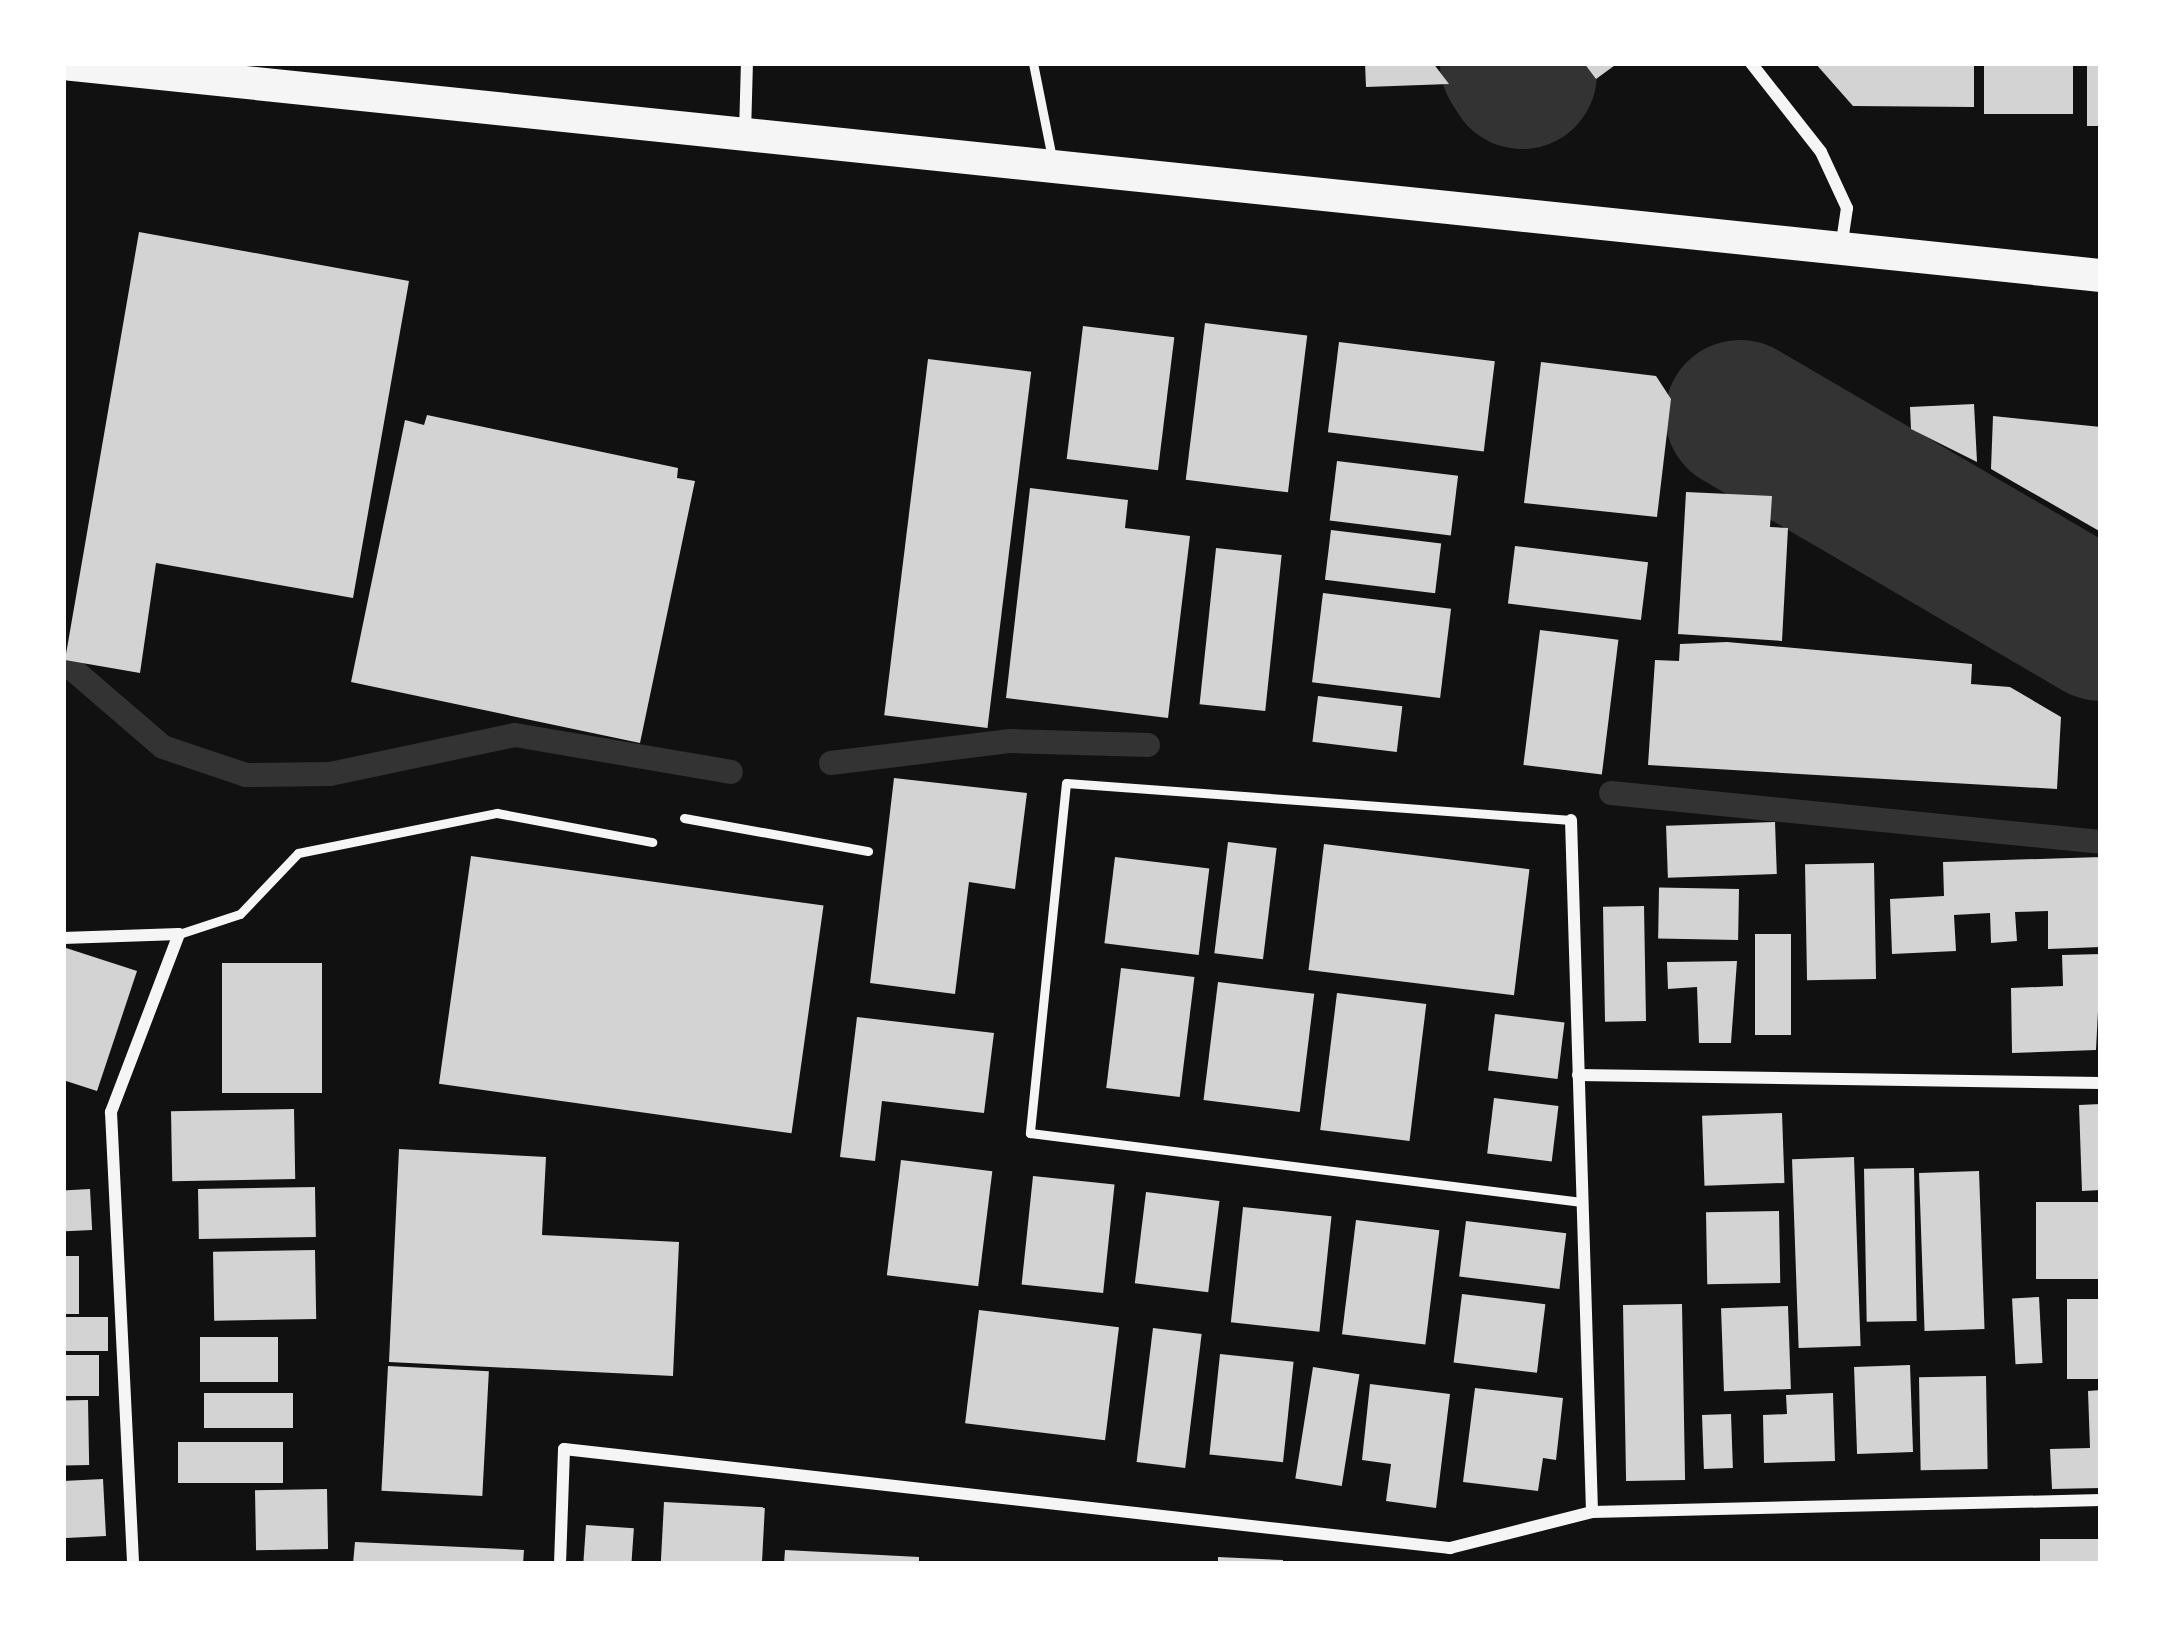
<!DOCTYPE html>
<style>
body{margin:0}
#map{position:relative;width:2164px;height:1627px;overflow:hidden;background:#111;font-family:"Exo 2",sans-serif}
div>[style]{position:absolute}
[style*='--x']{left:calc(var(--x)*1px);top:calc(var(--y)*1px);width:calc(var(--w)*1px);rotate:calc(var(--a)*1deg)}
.stream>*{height:24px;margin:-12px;padding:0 12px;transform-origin:12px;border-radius:12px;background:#333}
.river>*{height:150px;margin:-75px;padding:0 75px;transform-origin:75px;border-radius:75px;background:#333}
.building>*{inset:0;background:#d3d3d3;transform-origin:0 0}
.service>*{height:9px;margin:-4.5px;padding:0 4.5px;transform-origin:4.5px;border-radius:4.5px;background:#f5f5f5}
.minor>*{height:12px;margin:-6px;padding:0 6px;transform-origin:6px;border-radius:6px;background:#f5f5f5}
.trunk>*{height:33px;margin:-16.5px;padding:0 16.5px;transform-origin:16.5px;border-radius:16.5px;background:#f5f5f5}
span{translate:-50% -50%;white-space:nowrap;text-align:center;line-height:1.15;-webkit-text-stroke:9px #fff;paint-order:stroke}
.frame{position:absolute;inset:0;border:66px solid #fff;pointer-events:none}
</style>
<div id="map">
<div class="stream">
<div style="--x:63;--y:661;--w:132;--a:40.7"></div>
<div style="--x:163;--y:747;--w:88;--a:18.6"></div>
<div style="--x:246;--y:775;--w:84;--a:-0.7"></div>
<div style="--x:330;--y:774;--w:189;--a:-11.9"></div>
<div style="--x:515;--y:735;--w:219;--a:9.7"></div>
<div style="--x:831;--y:763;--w:181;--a:-7"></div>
<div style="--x:1011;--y:741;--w:137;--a:1.7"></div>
<div style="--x:1611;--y:793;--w:492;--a:5.7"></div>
</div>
<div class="river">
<div style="--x:1515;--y:63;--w:13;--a:58"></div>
<div style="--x:1740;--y:415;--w:418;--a:30.3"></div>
</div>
<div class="building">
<div style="clip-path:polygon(1365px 63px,1433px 63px,1449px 84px,1366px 87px)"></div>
<div style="clip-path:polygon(1584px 63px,1618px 63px,1596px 79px)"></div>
<div style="clip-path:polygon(1815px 63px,1974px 63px,1974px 107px,1853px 106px)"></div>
<div style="left:1984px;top:63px;width:89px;height:51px"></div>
<div style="left:2087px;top:63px;width:14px;height:63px"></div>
<div style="clip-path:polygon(139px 232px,409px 281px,353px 598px,156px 563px,140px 673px,65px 660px)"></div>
<div style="left:1205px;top:323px;width:103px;height:158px;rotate:7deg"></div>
<div style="left:1083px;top:326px;width:92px;height:134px;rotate:7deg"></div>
<div style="left:1339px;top:342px;width:157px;height:91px;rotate:7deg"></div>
<div style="left:928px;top:359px;width:104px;height:359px;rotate:7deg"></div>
<div style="clip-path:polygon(1541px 362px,1656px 376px,1671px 399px,1657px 517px,1524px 503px)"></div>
<div style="clip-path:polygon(1974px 404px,1977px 462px,1911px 429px,1910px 407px)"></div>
<div style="clip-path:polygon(427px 415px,678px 468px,677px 478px,695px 481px,640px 743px,351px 682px,405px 420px,424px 425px)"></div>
<div style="clip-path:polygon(1993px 416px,2101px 427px,2101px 532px,1991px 469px)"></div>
<div style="left:1337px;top:461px;width:122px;height:60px;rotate:7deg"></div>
<div style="clip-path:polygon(1030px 488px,1128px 500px,1125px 528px,1190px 536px,1168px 718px,1006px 698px)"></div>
<div style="clip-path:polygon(1686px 492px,1772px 496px,1770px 527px,1788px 528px,1782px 641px,1678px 634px)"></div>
<div style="left:1331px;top:530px;width:111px;height:50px;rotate:7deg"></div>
<div style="left:1515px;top:546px;width:134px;height:58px;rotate:7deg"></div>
<div style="left:1216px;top:548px;width:66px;height:157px;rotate:6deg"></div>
<div style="left:1323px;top:593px;width:129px;height:90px;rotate:7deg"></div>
<div style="left:1540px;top:630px;width:79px;height:136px;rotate:7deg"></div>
<div style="clip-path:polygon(1727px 642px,1972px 664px,1971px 684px,2010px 687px,2061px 717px,2057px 789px,1648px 765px,1655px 660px,1679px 661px,1680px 644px)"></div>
<div style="left:1318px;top:696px;width:85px;height:46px;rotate:7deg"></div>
<div style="clip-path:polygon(894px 778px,1027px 793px,1015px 889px,969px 882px,955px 994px,870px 983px)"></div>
<div style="left:1775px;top:822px;width:52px;height:109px;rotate:88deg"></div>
<div style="left:1228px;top:842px;width:49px;height:112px;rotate:7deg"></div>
<div style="left:1324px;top:844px;width:207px;height:127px;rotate:7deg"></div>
<div style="left:471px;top:856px;width:356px;height:230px;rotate:8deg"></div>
<div style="left:1115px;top:857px;width:95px;height:87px;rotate:7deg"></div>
<div style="clip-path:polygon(2101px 857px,2101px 947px,2048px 949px,2048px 911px,2015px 912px,2017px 941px,1991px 943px,1990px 913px,1954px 915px,1956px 951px,1892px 954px,1890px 899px,1944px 896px,1943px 862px)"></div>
<div style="left:1874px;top:863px;width:116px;height:69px;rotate:89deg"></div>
<div style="left:1739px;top:889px;width:51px;height:80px;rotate:91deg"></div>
<div style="left:1644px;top:906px;width:115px;height:41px;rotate:89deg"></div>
<div style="left:1755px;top:934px;width:36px;height:101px"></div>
<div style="clip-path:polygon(63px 947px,137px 971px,97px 1091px,63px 1080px)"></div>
<div style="clip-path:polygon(2101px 954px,2096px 1050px,2012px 1053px,2011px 988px,2063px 986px,2062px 955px)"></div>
<div style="clip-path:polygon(1737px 961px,1731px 1043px,1699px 1043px,1697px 987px,1668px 989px,1667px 962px)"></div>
<div style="left:222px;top:963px;width:100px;height:130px"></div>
<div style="left:1121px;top:968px;width:74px;height:121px;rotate:7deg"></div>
<div style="left:1218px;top:982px;width:97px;height:119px;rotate:7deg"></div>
<div style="left:1337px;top:993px;width:90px;height:138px;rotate:7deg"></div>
<div style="left:1495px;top:1014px;width:70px;height:57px;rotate:7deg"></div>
<div style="clip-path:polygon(857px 1017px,994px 1033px,984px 1113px,882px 1101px,875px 1161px,840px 1157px)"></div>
<div style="left:1494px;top:1098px;width:65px;height:56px;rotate:7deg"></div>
<div style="clip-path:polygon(2101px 1104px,2101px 1190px,2082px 1191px,2079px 1105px)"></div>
<div style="left:294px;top:1109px;width:70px;height:123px;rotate:89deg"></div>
<div style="left:1782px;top:1113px;width:70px;height:80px;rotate:88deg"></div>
<div style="clip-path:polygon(399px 1149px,546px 1157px,542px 1235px,679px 1242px,673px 1376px,389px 1362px)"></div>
<div style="left:1854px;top:1157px;width:189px;height:62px;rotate:88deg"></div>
<div style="left:901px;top:1160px;width:92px;height:116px;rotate:7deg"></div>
<div style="left:1914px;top:1168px;width:153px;height:50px;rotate:89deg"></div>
<div style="left:1979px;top:1171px;width:158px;height:60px;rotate:88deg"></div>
<div style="left:1033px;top:1176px;width:82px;height:109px;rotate:6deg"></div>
<div style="left:315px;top:1187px;width:50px;height:117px;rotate:89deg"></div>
<div style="left:90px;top:1189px;width:41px;height:27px;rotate:87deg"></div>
<div style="left:1146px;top:1192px;width:74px;height:92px;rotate:7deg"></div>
<div style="left:2101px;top:1202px;width:77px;height:65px;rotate:90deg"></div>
<div style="left:1243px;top:1207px;width:89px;height:116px;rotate:6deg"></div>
<div style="left:1779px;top:1211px;width:72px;height:73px;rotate:89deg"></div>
<div style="left:1356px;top:1220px;width:84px;height:115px;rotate:7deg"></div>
<div style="left:1466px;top:1221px;width:101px;height:56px;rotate:7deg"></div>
<div style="left:315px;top:1250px;width:69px;height:102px;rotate:89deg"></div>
<div style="left:63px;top:1256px;width:16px;height:58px"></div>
<div style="left:1462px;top:1294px;width:84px;height:69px;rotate:7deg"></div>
<div style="left:2039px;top:1297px;width:66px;height:27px;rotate:87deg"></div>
<div style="left:2101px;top:1299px;width:80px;height:34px;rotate:90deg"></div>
<div style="left:1682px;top:1304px;width:176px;height:59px;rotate:89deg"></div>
<div style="left:1788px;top:1306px;width:83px;height:67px;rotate:88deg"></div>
<div style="left:979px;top:1310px;width:141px;height:114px;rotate:7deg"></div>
<div style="left:108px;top:1317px;width:34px;height:45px;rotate:90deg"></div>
<div style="left:1153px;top:1328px;width:49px;height:135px;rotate:7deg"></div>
<div style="left:200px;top:1337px;width:78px;height:45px"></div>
<div style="left:1220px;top:1354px;width:74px;height:101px;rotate:6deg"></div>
<div style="left:99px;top:1355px;width:41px;height:36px;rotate:90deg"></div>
<div style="left:1910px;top:1365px;width:87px;height:56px;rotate:88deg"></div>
<div style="left:388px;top:1366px;width:101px;height:125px;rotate:3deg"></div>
<div style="left:1313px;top:1367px;width:47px;height:113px;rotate:9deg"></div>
<div style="left:1986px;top:1376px;width:93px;height:67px;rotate:89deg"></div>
<div style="clip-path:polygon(1370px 1384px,1450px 1394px,1436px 1508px,1386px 1501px,1391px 1464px,1362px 1460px)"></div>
<div style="clip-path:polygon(1475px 1388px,1563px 1398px,1556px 1460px,1543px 1458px,1538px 1491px,1463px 1482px)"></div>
<div style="clip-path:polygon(2101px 1390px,2101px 1488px,2052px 1489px,2050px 1449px,2090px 1448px,2088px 1391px)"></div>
<div style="left:293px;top:1393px;width:35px;height:89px;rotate:90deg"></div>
<div style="clip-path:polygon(1833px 1393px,1835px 1461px,1764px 1463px,1763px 1415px,1787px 1414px,1786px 1395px)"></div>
<div style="left:88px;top:1400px;width:65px;height:25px;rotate:89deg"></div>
<div style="left:1731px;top:1414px;width:54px;height:29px;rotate:88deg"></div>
<div style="left:178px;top:1442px;width:105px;height:41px"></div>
<div style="left:103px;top:1479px;width:57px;height:40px;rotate:87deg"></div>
<div style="left:327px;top:1489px;width:60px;height:72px;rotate:89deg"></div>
<div style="left:664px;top:1502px;width:101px;height:62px;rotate:3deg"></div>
<div style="left:586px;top:1525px;width:48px;height:39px;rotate:4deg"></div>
<div style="left:2101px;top:1539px;width:25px;height:61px;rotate:90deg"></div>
<div style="clip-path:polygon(355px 1542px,524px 1550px,523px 1564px,353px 1564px)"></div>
<div style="clip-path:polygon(785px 1550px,919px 1557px,919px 1564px,784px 1564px)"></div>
<div style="clip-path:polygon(1218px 1557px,1283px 1560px,1283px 1564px,1218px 1564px)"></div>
</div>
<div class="service">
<div style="--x:1033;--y:63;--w:97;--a:78.7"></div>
<div style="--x:684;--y:818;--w:187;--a:10.2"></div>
<div style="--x:1571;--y:820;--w:506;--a:-175.81"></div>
<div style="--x:1066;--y:783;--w:352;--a:95.9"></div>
<div style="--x:1030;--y:1133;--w:556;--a:7.13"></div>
<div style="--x:179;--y:934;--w:64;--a:-18.2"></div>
<div style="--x:240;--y:914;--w:84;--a:-46.4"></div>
<div style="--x:298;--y:853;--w:203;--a:-11.4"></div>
<div style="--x:497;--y:813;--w:158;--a:10.6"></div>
</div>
<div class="minor">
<div style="--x:1751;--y:63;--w:113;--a:51.8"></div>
<div style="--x:1821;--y:152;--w:62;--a:65.1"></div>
<div style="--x:1847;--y:208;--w:40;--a:98.5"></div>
<div style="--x:745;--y:133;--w:70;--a:-88.4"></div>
<div style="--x:1571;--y:820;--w:692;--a:88.26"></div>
<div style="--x:63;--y:938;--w:116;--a:-2"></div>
<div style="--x:179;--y:934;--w:191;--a:110.9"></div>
<div style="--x:111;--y:1112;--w:453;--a:87.2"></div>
<div style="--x:1578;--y:1075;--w:523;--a:0.88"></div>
<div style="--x:560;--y:1564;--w:115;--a:-88"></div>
<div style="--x:564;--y:1449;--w:892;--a:6.38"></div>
<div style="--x:1450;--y:1548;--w:146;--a:-14.2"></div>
<div style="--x:1592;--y:1512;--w:509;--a:-1.35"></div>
</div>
<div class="trunk">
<div style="--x:63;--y:63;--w:2049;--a:5.94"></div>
</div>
<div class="frame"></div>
</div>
